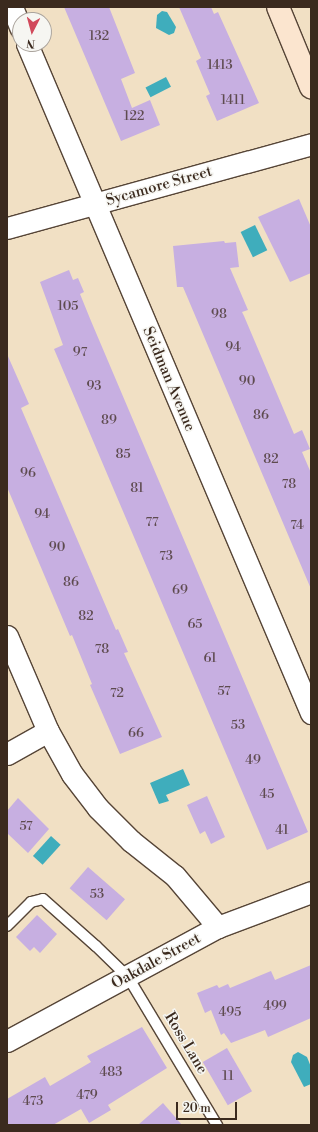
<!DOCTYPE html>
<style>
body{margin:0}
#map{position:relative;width:318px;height:1132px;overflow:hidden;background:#f1e0c4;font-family:"Libre Bodoni",serif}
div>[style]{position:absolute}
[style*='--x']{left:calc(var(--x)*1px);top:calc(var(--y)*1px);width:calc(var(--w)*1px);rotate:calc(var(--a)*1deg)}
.water>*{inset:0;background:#3fadbc;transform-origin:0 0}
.building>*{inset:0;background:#c7afe1;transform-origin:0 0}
.roads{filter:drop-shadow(1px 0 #564537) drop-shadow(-1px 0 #564537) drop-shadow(0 1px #564537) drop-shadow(0 -1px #564537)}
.lane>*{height:10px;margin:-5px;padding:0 5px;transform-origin:5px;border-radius:5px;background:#fff}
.street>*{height:21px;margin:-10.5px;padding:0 10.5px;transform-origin:10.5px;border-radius:10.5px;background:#fff}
.secondary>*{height:22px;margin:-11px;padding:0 11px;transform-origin:11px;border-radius:11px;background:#fbe5cf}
span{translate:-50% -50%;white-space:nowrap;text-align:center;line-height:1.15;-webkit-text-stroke:3px #f6f6f2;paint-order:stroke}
.number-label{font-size:13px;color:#5e4b4f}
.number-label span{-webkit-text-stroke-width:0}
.street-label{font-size:15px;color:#3b2a1e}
.frame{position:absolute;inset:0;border:8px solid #3b2a1e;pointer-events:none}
.north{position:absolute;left:12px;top:12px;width:40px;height:40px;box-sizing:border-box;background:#f6f6f2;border:1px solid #aba49d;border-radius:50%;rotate:186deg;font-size:11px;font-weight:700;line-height:16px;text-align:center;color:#3b2a1e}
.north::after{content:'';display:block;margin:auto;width:14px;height:18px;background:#d1495b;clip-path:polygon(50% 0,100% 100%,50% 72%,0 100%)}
.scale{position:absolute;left:176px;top:1102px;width:61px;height:18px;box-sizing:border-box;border:2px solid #3b2a1e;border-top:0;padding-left:5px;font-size:12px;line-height:14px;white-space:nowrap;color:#3b2a1e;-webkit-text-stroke:3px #f6f6f2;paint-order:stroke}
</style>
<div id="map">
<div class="water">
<div style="clip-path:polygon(162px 11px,167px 12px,176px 27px,174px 33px,169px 35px,156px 28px,157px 15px)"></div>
<div style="left:166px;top:77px;width:11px;height:23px;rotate:63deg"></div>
<div style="left:255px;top:225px;width:28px;height:16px;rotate:64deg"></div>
<div style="clip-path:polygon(183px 769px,190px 785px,166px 795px,169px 801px,159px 804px,150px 783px)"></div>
<div style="left:51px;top:836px;width:13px;height:27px;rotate:42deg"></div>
<div style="clip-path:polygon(298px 1052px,307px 1057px,311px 1067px,311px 1084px,304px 1087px,291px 1062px,293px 1055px)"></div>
</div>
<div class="building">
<div style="clip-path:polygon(64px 7px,109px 7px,135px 73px,121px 79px,132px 108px,150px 100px,160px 125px,121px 141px)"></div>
<div style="clip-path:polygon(179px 7px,211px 7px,214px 14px,218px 12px,259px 103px,217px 121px,206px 96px,210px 94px,196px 61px,201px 58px)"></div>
<div style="clip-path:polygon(299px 199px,311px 227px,311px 273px,290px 282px,258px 217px)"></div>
<div style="clip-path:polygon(224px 241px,225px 243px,236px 242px,239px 267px,230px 268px,248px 310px,242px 312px,244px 316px,294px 434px,302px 430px,310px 449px,302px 452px,311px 473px,311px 589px,183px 287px,177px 287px,173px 246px)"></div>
<div style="clip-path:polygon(69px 270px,73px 280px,78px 278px,84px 292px,80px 294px,91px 321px,308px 832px,267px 850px,54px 349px,63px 345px,40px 282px)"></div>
<div style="clip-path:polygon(7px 354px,29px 404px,21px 408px,116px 630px,118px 629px,128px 652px,124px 653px,162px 737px,120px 754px,90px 685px,92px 684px,72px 635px,70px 636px,7px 487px)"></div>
<div style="clip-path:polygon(207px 796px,225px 837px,211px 844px,205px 831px,200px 834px,187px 805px)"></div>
<div style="clip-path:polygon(18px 798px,49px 829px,28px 853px,7px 833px,7px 811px)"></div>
<div style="left:88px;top:867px;width:49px;height:28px;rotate:41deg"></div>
<div style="clip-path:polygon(37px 915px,57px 934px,40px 953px,34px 947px,30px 951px,16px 937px)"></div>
<div style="clip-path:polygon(311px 965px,311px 1018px,268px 1037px,265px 1030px,231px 1043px,224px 1033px,221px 1035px,211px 1010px,205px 1013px,197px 993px,217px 985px,219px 988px,228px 984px,230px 988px,271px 971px,275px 980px)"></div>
<div style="clip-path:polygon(142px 1027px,167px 1068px,108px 1105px,111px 1110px,89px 1123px,81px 1109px,53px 1125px,7px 1125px,7px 1099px,45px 1077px,50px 1086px,91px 1062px,87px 1056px)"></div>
<div style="left:227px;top:1048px;width:50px;height:28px;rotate:60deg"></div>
<div style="clip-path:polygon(163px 1103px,182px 1125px,138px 1125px)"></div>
</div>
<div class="roads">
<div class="lane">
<div style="--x:7;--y:926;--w:34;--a:-45"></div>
<div style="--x:31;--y:902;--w:12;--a:-14"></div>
<div style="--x:43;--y:899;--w:71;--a:41.6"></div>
<div style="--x:96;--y:946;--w:45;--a:44.1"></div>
<div style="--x:128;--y:977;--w:173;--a:59"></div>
</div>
<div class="street">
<div style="--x:12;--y:7;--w:22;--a:68"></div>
<div style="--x:27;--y:44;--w:727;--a:67"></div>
<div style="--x:7;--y:228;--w:315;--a:-15.4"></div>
<div style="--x:7;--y:636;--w:103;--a:66.7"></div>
<div style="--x:48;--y:731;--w:49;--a:60.8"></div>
<div style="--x:72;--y:774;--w:43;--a:52.6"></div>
<div style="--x:98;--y:808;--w:47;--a:45"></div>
<div style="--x:131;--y:841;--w:56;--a:38.5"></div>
<div style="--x:175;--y:876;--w:67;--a:49.9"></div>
<div style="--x:7;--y:754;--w:47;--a:-29.3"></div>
<div style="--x:7;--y:1041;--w:240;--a:-28.4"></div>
<div style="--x:218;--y:927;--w:99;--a:-20.6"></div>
</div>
<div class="secondary">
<div style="--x:278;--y:7;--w:87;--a:67.6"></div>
</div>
</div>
<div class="number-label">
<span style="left:99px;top:36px">132</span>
<span style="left:220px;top:65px">1413</span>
<span style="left:233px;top:100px">1411</span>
<span style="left:134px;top:116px">122</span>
<span style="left:68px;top:306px">105</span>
<span style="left:219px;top:314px">98</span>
<span style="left:233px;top:347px">94</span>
<span style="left:80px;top:352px">97</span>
<span style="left:247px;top:381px">90</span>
<span style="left:94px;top:386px">93</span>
<span style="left:261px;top:415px">86</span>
<span style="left:109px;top:420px">89</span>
<span style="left:123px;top:454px">85</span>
<span style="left:271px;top:459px">82</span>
<span style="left:28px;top:473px">96</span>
<span style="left:289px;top:484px">78</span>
<span style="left:137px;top:488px">81</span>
<span style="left:42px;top:514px">94</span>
<span style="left:152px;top:522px">77</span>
<span style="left:297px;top:525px">74</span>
<span style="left:57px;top:547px">90</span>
<span style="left:166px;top:556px">73</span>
<span style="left:71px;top:582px">86</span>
<span style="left:180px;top:590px">69</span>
<span style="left:86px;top:616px">82</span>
<span style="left:195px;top:624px">65</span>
<span style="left:102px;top:649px">78</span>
<span style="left:210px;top:658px">61</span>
<span style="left:224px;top:691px">57</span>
<span style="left:117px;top:693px">72</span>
<span style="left:238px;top:725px">53</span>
<span style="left:136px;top:733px">66</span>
<span style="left:253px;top:760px">49</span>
<span style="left:267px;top:794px">45</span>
<span style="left:26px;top:826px">57</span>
<span style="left:282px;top:830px">41</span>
<span style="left:97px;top:894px">53</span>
<span style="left:275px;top:1006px">499</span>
<span style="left:230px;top:1012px">495</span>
<span style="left:111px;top:1072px">483</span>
<span style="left:228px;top:1076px">11</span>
<span style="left:87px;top:1095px">479</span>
<span style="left:33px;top:1101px">473</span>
</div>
<div class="street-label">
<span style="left:159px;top:186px;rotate:-16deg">Sycamore Street</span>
<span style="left:169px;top:379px;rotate:67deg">Seidman Avenue</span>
<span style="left:156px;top:961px;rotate:-29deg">Oakdale Street</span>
<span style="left:186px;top:1043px;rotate:59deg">Ross Lane</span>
</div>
<div class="frame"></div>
<div class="north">N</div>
<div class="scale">20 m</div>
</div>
